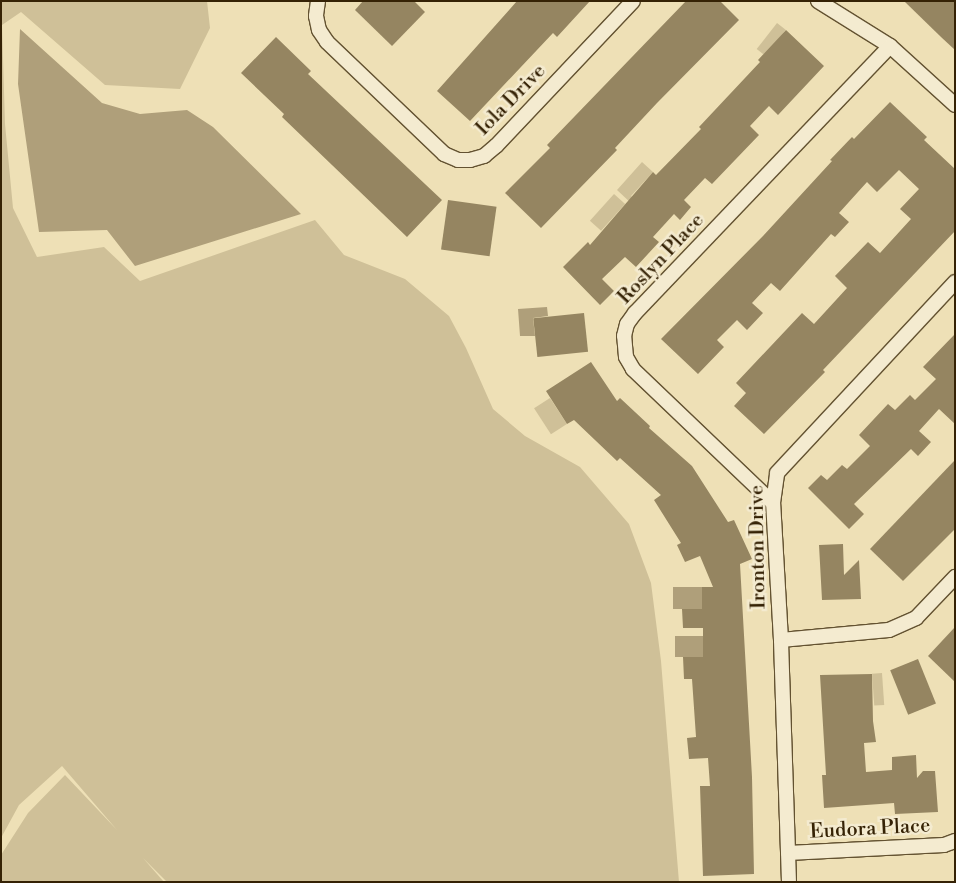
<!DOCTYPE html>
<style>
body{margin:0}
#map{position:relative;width:956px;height:883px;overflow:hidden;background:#eee0b6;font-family:"Libre Bodoni",serif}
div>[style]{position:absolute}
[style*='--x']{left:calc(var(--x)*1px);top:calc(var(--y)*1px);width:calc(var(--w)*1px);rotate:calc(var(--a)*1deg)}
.green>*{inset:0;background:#cfc098;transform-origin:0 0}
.water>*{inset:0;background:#af9f7a;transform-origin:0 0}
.building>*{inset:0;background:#958561;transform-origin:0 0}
.roads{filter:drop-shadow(1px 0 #635231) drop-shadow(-1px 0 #635231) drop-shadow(0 1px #635231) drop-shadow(0 -1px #635231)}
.street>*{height:14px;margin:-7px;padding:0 7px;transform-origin:7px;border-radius:7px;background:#f4ebd0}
span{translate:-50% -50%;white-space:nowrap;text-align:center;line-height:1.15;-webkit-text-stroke:5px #f4ebd0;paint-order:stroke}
.street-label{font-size:20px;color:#352205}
.frame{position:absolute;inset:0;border:2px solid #352205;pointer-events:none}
</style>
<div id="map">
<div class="green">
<div style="clip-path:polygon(1px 1px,207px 1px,210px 28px,180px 89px,105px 85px,21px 12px,2px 25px,5px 124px,13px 208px,37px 257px,104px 247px,140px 281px,315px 220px,344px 255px,405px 279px,449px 316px,466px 348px,493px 409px,525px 436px,580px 467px,629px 524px,651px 583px,661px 661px,679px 882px,167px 882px,143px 858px,164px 882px,1px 882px,1px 855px,28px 813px,65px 775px,117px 830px,62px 766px,19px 805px,1px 838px)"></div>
<div style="left:777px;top:23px;width:11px;height:33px;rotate:38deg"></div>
<div style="clip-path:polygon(642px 162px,653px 172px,631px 196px,635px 200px,632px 204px,617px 190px)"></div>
<div style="left:614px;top:194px;width:15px;height:36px;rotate:42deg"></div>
<div style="left:550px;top:398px;width:31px;height:19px;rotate:57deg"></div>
<div style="left:882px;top:673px;width:32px;height:10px;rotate:86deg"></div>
</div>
<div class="water">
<div style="clip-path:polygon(20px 29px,102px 103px,140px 114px,187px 110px,213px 127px,301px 214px,135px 266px,107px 230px,39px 232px,18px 84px)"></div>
<div style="clip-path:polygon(547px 307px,548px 316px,533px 318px,535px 336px,520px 336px,518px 309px)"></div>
<div style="left:702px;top:587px;width:22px;height:29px;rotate:90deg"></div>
<div style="left:703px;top:636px;width:21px;height:28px;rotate:90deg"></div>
</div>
<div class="building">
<div style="clip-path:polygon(363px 1px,414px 1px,425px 12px,392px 46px,355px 10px)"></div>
<div style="clip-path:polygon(517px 1px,590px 1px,557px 37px,553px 33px,470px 121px,437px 91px)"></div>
<div style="clip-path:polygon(686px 1px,720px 1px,739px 20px,657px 103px,615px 148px,617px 150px,541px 228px,505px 193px,550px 148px,547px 145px)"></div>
<div style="clip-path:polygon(904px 1px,955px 1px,955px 50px,941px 37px)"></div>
<div style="clip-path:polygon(786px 30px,824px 66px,778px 115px,769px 106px,750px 126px,759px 135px,712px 184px,705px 178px,684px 200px,691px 207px,680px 220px,674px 214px,653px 237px,659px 242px,636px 267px,625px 257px,602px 279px,614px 291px,600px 305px,563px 267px,588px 242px,590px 245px,653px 172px,656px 175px,701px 129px,699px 127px,760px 62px,758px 60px)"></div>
<div style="clip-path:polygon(276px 37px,311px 71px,308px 74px,442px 200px,407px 237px,282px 117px,284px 114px,241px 73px)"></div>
<div style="clip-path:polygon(890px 102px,927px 137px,924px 140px,955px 169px,955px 231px,823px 370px,825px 372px,764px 434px,734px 406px,746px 393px,736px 383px,802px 313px,814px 324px,847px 288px,835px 276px,868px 242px,880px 253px,911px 219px,900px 209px,919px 189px,899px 170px,877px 192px,867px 182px,839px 213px,849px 222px,835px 237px,831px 234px,780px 291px,771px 283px,752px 303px,763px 313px,747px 330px,737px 320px,717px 340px,724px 347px,698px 374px,661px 339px,763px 236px,832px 161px,830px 160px,852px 137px,854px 139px)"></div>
<div style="left:448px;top:200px;width:49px;height:50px;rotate:8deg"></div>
<div style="left:584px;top:313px;width:39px;height:51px;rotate:84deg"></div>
<div style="clip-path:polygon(955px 334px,955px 424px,939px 409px,919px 431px,931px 442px,918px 456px,911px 449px,854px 504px,864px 514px,849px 529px,808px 488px,821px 475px,827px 480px,842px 465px,847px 469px,870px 446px,859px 435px,888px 404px,895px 410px,910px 395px,915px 400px,936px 379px,923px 367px)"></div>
<div style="clip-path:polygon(591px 362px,617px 401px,620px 398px,650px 426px,649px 428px,692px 466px,728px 522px,734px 520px,752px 559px,740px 564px,752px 777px,754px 874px,703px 876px,700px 786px,710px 786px,708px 758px,689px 759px,687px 738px,696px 737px,692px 679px,684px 679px,683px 657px,703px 657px,703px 628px,683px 628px,682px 609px,702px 609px,702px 587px,713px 587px,700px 556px,685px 562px,677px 545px,681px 543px,654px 500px,661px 495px,620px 458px,617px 461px,574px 420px,567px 424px,546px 391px)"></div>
<div style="clip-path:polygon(955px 460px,955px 529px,903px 581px,870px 549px)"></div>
<div style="clip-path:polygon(843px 544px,844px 575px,859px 560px,861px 599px,822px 600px,819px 545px)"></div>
<div style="clip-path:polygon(955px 627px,955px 682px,928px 656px)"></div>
<div style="left:918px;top:659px;width:48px;height:30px;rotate:68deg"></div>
<div style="clip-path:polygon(872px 674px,873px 721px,876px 742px,864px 743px,866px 772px,892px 770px,892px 757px,916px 755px,917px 778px,923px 771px,935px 771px,938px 812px,895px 814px,894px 803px,824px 808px,822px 775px,826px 775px,820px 675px)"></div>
</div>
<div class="roads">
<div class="street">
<div style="--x:318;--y:1;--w:15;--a:98"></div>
<div style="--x:316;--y:16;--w:14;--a:78"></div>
<div style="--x:319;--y:30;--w:14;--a:56"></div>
<div style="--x:327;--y:42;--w:162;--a:43.7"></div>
<div style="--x:444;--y:154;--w:15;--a:23"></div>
<div style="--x:458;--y:160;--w:12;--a:0"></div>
<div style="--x:470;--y:160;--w:15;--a:-16"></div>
<div style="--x:484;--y:156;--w:16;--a:-40"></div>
<div style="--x:496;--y:146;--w:199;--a:-46.6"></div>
<div style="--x:818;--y:1;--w:85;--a:32"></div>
<div style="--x:890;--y:46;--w:88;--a:42.2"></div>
<div style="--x:773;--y:503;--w:194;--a:-136.3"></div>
<div style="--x:633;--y:369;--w:14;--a:-120"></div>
<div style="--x:626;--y:357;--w:21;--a:-95"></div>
<div style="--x:624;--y:336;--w:12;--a:-76"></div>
<div style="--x:627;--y:324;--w:14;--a:-54"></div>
<div style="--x:635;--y:313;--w:369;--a:-46.3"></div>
<div style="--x:781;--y:640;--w:108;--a:-5.3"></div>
<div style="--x:889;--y:630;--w:30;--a:-24"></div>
<div style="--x:916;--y:618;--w:57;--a:-46.4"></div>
<div style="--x:788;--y:853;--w:156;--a:-2.9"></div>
<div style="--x:944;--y:845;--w:12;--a:-20"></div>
<div style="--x:789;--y:882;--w:242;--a:-91.9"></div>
<div style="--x:781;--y:640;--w:137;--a:-93.3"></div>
<div style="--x:773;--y:503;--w:30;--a:-82"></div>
<div style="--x:777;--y:473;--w:261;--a:-47"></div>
</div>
</div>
<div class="street-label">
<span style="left:511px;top:100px;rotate:-46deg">Iola Drive</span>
<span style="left:661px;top:259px;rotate:-47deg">Roslyn Place</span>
<span style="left:758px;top:547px;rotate:-91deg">Ironton Drive</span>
<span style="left:870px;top:829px;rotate:-3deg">Eudora Place</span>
</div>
<div class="frame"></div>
</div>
